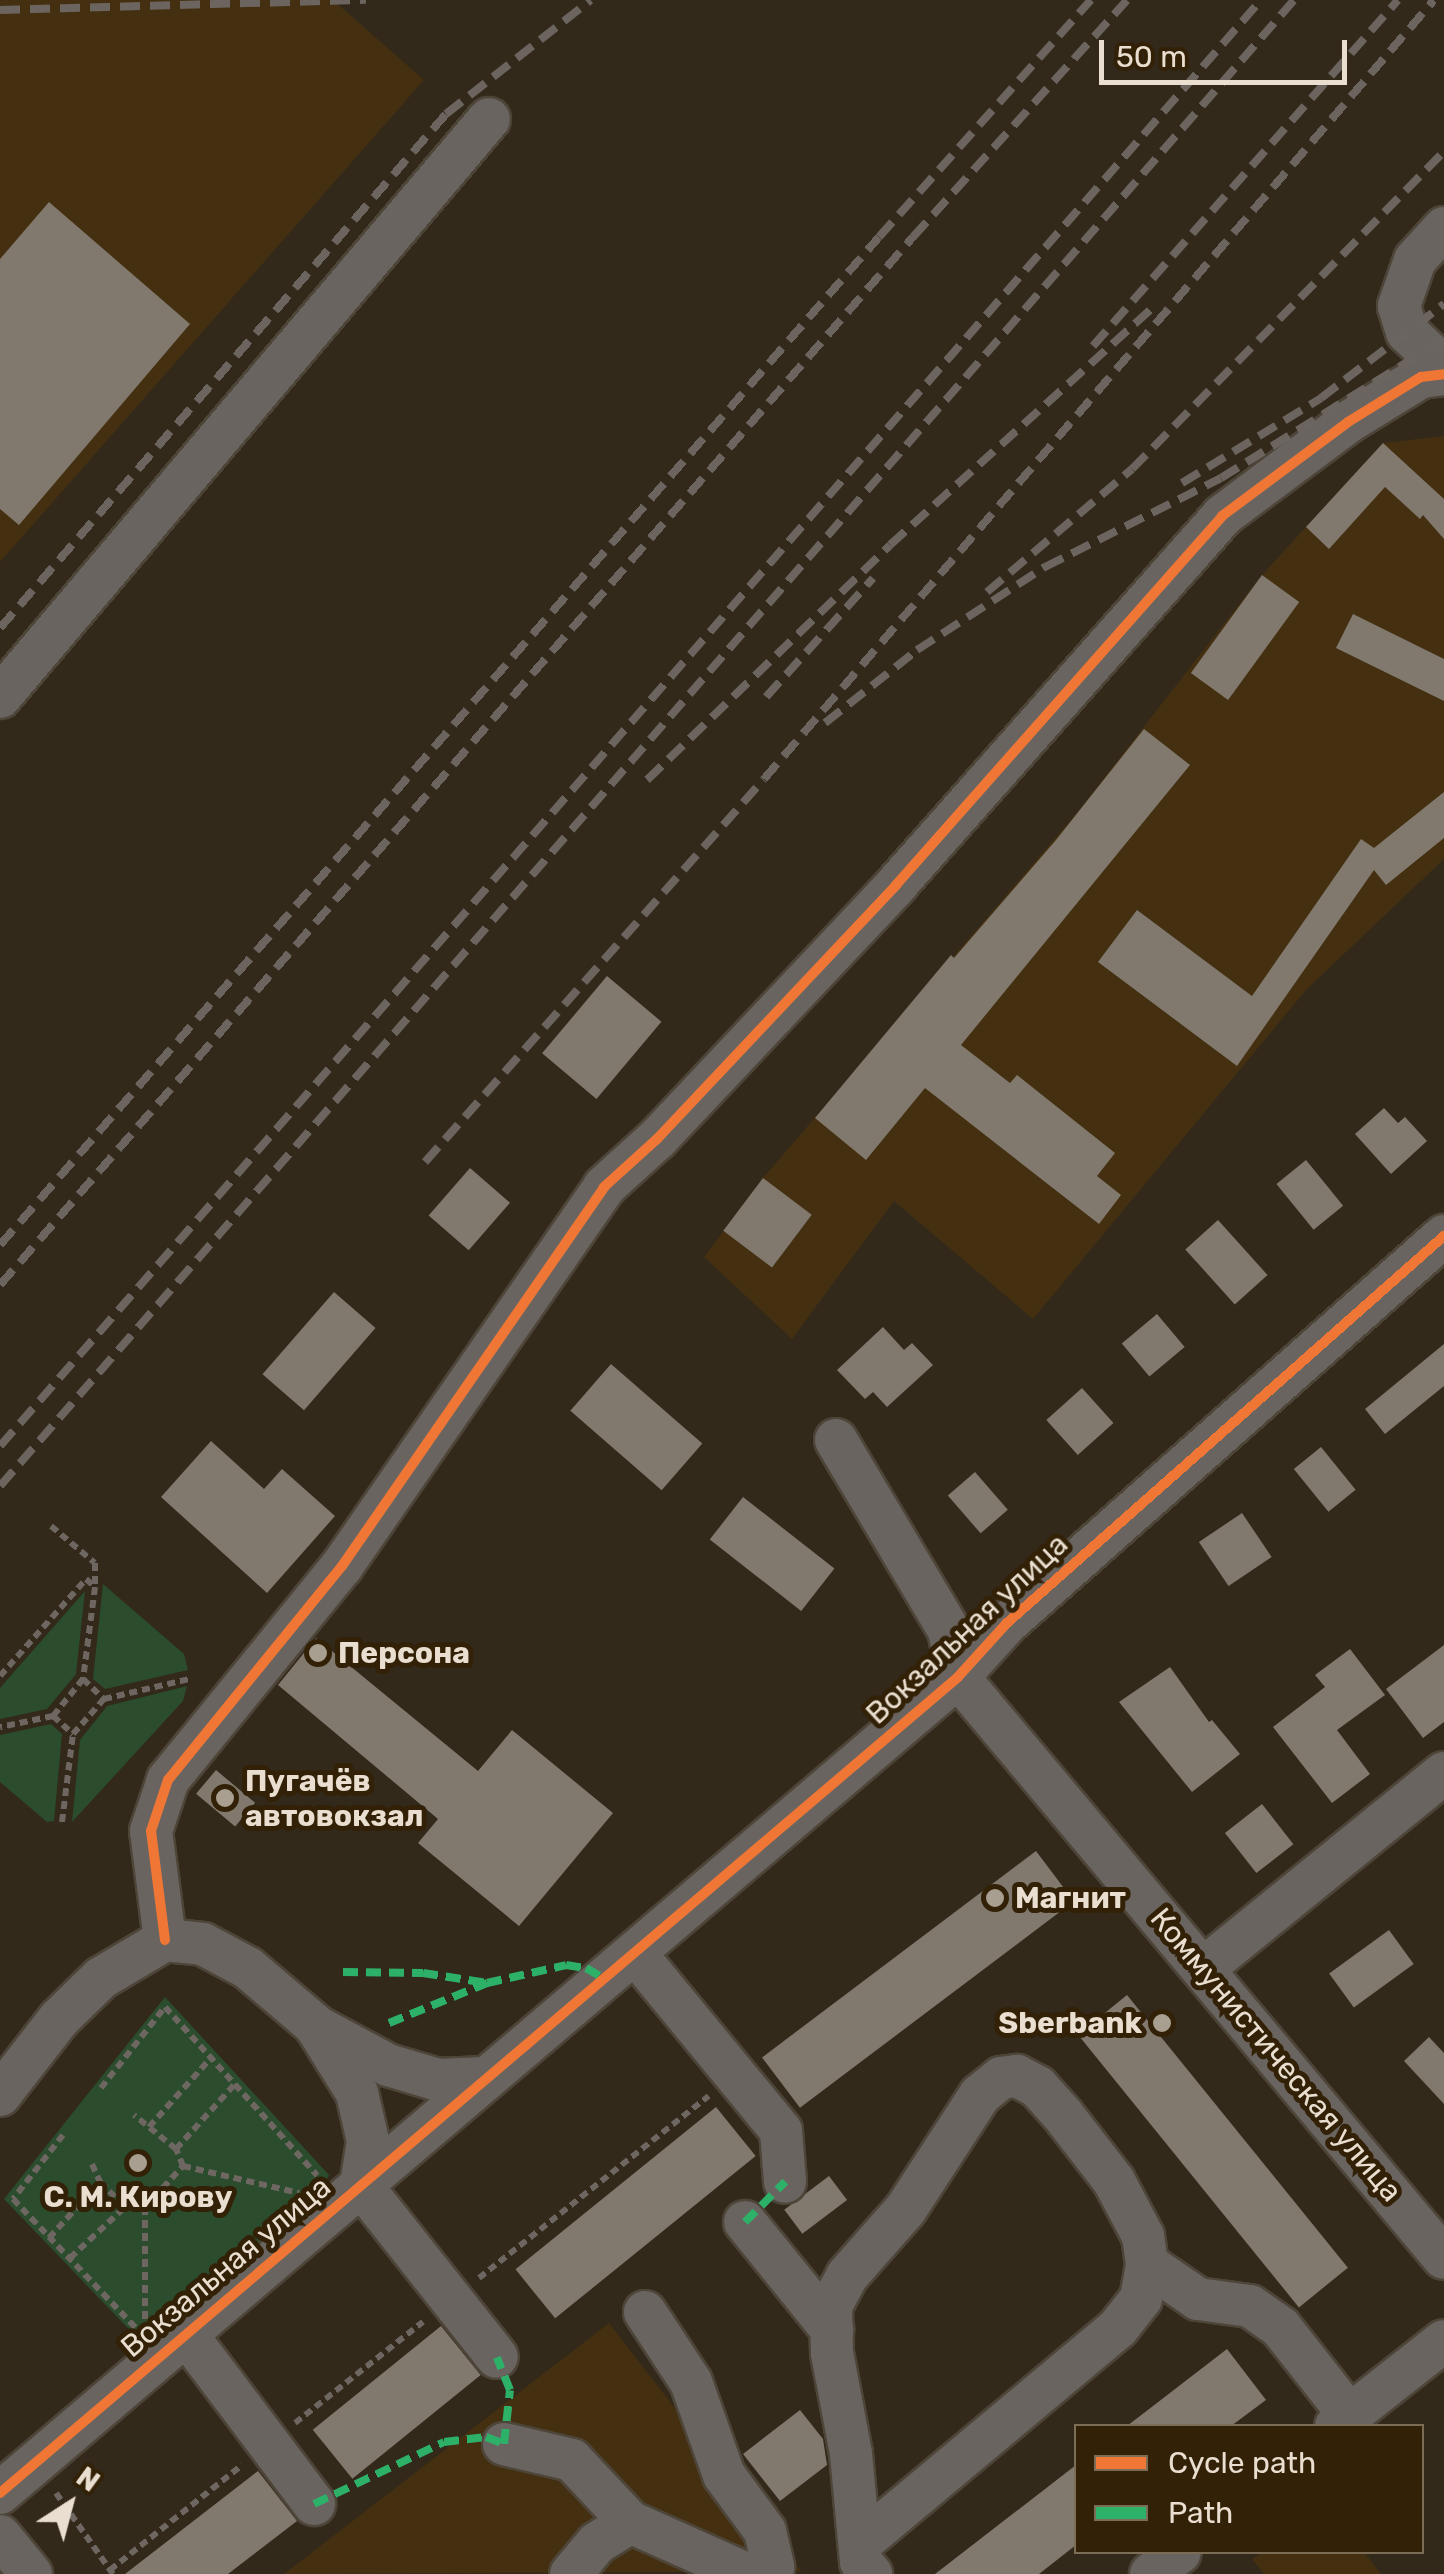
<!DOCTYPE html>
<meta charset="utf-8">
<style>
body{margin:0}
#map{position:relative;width:1444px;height:2574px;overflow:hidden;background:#32291b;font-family:Rubik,sans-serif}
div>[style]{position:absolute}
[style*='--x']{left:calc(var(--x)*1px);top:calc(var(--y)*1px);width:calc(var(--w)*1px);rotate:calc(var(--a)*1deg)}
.built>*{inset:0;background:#443011}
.green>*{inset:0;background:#2b4c2d}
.building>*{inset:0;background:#81796d;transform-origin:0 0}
.path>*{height:6px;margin-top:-3px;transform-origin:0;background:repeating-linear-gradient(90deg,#6e6761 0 8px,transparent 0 13px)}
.roads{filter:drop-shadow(2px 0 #4e4539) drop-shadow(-2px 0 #4e4539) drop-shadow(0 2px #4e4539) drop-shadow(0 -2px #4e4539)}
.minor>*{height:42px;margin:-21px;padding:0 21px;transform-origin:21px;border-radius:21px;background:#696460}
.rail>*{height:8px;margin-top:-4px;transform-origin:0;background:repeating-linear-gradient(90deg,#6c655f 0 20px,transparent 0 30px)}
.quiet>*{height:8px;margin-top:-4px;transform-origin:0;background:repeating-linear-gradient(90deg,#2db169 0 15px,transparent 0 23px)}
.cycleway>*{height:10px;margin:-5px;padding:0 5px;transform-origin:5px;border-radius:5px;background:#f07635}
.dots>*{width:28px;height:28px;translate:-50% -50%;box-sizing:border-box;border:5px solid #322106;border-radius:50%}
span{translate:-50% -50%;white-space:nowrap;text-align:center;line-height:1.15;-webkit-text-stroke:10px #322106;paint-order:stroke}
.street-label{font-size:30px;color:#e9decf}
.poi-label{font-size:30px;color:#e9decf;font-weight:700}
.left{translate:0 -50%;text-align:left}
.right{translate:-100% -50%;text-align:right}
.legend{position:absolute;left:1074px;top:2424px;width:350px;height:130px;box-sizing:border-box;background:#322106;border:2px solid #7b6d56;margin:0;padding:12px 18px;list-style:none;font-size:30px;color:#e9decf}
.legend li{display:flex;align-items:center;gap:20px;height:50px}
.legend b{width:50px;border:2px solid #7b6d56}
.north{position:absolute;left:20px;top:2454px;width:100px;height:100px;-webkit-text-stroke:8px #322106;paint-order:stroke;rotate:36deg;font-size:28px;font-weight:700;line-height:40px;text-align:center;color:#e9decf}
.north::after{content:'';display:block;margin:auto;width:35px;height:45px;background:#e9decf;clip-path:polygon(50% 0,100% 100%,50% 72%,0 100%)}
.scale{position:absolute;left:1099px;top:40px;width:248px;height:45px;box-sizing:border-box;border:5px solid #e9decf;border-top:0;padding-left:12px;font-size:30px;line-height:35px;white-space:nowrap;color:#e9decf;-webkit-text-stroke:8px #322106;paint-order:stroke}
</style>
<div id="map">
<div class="built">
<div style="clip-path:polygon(0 0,333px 0,424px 80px,0 562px)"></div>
<div style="clip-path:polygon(1444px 436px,1444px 859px,1306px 990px,1033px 1319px,894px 1201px,792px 1339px,704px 1257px,763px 1178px,1076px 814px,1262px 575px,1383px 443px)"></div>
<div style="clip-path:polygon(609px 2323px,801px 2571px,284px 2574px)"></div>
<div style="clip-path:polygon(1262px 2552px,1364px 2552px,1381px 2574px,1264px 2574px,1252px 2559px)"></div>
</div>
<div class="green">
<div style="clip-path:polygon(103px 1584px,184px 1654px,188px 1670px,105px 1689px,93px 1679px)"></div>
<div style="clip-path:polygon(85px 1591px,76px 1674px,47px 1709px,0 1719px,0 1688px)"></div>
<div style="clip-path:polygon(187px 1686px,183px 1701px,72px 1822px,80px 1740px,107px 1706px)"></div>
<div style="clip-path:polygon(51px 1724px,62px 1734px,54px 1821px,47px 1822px,0 1782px,0 1735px)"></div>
<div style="clip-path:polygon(165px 1997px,329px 2175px,317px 2199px,145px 2346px,4px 2199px)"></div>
</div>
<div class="building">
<div style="clip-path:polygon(49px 202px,190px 324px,19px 525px,0 509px,0 259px)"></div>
<div style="clip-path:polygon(1383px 443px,1444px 499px,1444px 539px,1423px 515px,1420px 519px,1385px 487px,1329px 549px,1306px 527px)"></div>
<div style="left:1262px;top:575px;width:46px;height:121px;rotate:36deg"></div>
<div style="clip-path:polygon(1353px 614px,1444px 659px,1444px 701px,1336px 648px)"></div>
<div style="clip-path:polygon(1144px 729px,1190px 765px,961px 1045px,1010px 1083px,1017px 1075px,1115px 1153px,1097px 1176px,1121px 1195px,1099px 1224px,925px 1088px,866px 1160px,815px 1118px,951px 955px,954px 958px,1056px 840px)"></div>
<div style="clip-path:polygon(1444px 792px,1444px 838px,1386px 885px,1374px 870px,1237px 1066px,1098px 962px,1137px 910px,1252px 996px,1361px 839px,1374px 848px)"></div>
<div style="left:607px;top:976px;width:71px;height:101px;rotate:40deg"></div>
<div style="clip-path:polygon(1384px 1108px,1398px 1123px,1405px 1117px,1427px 1141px,1391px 1174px,1355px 1134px)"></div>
<div style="left:1306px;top:1160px;width:59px;height:38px;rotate:51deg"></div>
<div style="left:470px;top:1168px;width:53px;height:63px;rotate:41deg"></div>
<div style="left:763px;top:1178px;width:61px;height:66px;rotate:37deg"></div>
<div style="left:1218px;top:1220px;width:74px;height:44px;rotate:48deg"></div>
<div style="left:334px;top:1292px;width:55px;height:109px;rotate:41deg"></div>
<div style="left:1157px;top:1314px;width:43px;height:46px;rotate:50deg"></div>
<div style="clip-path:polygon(883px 1327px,904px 1350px,912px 1343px,933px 1365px,887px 1407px,873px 1392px,865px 1399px,837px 1370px)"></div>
<div style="clip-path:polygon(1444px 1344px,1444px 1386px,1385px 1434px,1365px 1409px)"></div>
<div style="left:611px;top:1364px;width:121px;height:62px;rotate:41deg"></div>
<div style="left:1082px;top:1388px;width:47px;height:48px;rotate:48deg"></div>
<div style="clip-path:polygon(211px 1441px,264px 1489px,282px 1469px,335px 1516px,267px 1593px,161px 1497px)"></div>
<div style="left:1321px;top:1447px;width:55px;height:35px;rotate:51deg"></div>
<div style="left:975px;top:1472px;width:50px;height:36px;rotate:49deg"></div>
<div style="left:743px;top:1497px;width:116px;height:54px;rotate:38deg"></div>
<div style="left:1242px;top:1513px;width:53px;height:52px;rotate:56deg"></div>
<div style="clip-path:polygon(316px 1638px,478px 1771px,512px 1730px,613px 1813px,519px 1926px,418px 1843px,438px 1819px,278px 1685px)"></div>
<div style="clip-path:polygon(1444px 1645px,1444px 1722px,1423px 1738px,1386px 1689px)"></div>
<div style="clip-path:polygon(1350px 1649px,1385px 1695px,1337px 1730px,1370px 1774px,1332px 1803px,1273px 1727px,1325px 1687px,1315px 1675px)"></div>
<div style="clip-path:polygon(1170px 1667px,1209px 1722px,1212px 1720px,1240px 1754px,1192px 1792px,1119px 1702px)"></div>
<div style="left:216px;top:1770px;width:51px;height:31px;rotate:40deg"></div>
<div style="left:1262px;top:1804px;width:51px;height:47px;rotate:52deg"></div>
<div style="left:1036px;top:1851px;width:63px;height:343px;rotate:53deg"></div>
<div style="left:1389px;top:1930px;width:42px;height:74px;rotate:54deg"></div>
<div style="left:1127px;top:1995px;width:351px;height:63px;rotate:51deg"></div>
<div style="clip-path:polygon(1429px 2037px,1444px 2053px,1444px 2104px,1404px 2061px)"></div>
<div style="left:716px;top:2107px;width:63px;height:258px;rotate:51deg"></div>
<div style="left:829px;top:2176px;width:30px;height:56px;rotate:53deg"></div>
<div style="left:441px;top:2326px;width:63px;height:165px;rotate:51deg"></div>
<div style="clip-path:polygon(1227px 2349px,1266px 2400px,1231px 2426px,1127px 2426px)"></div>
<div style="clip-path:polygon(800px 2410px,823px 2439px,827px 2465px,780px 2501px,743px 2454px)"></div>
<div style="clip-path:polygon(1076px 2465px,1076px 2545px,1039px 2574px,935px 2574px)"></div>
<div style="clip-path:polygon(258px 2471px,297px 2521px,228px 2574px,125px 2574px)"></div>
</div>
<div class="path">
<div style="--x:51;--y:1526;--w:57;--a:40.1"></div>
<div style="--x:95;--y:1563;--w:23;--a:90"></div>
<div style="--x:0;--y:1676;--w:130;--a:-48.4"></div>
<div style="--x:86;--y:1579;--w:12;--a:42"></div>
<div style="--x:95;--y:1587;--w:93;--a:97.4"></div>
<div style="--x:83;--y:1679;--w:48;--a:129"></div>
<div style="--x:53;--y:1716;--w:54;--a:168.3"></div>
<div style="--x:83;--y:1679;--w:29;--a:44"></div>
<div style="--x:53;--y:1716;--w:27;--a:42"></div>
<div style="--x:62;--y:1822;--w:89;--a:-82.9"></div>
<div style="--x:73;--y:1734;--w:47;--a:-48.5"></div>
<div style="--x:104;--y:1699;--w:87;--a:-13.2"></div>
<div style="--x:101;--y:2088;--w:103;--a:-51.7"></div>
<div style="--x:165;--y:2007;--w:227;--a:47.9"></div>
<div style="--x:149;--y:2127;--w:93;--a:-48.1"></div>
<div style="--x:63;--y:2135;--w:81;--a:128"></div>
<div style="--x:13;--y:2199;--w:178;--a:46.4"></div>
<div style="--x:176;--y:2149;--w:88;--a:-47.8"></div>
<div style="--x:92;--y:2164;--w:20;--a:66"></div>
<div style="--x:100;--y:2182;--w:35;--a:45"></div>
<div style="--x:125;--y:2207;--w:20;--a:0"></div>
<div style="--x:145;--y:2207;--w:56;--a:-47.2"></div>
<div style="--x:183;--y:2166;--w:18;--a:-112"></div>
<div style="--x:176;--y:2149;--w:54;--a:-141"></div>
<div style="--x:183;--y:2166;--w:119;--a:13.1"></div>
<div style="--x:145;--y:2207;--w:114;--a:90"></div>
<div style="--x:49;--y:2238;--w:76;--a:-47.7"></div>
<div style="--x:70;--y:2258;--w:75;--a:-42.8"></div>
<div style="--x:479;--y:2278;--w:293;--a:-38.4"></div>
<div style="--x:295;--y:2423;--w:163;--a:-38.3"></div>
<div style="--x:56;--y:2493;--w:99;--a:54.9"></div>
<div style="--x:110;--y:2570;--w:169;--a:-38.5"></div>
</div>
<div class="roads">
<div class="minor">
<div style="--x:1444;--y:228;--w:43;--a:132.2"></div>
<div style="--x:1415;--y:260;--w:49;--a:109.2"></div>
<div style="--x:1399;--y:306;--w:27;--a:73"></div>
<div style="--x:1407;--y:332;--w:51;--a:43.4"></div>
<div style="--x:0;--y:697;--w:757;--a:-49.77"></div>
<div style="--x:836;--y:1440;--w:221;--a:59.3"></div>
<div style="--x:949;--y:1630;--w:48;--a:79.2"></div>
<div style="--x:958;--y:1677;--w:757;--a:50.09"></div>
<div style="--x:165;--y:1940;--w:110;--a:-97.3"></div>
<div style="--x:151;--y:1831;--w:54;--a:-71.6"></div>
<div style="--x:168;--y:1780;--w:276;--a:-50.9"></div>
<div style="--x:342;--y:1566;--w:461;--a:-55.3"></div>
<div style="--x:604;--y:1187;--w:72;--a:-42.2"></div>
<div style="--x:657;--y:1139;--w:349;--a:-46.7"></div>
<div style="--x:896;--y:885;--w:492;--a:-48.5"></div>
<div style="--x:1222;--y:516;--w:157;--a:-36.7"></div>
<div style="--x:1348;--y:422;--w:86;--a:-31.7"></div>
<div style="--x:1421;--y:377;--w:23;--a:-7"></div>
<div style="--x:635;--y:1953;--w:230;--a:50.6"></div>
<div style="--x:781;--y:2131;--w:51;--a:85.5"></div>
<div style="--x:1204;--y:1968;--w:309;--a:-39.1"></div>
<div style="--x:317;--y:2027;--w:81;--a:28.2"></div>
<div style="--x:388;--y:2065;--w:52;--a:16.7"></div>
<div style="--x:438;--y:2080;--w:47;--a:-2.4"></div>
<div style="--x:0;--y:2095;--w:96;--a:-52.2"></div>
<div style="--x:59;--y:2019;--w:59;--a:-44.3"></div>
<div style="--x:101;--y:1978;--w:74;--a:-30.7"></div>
<div style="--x:165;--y:1940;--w:38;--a:6"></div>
<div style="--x:203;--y:1944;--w:51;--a:28.1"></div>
<div style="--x:248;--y:1968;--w:88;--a:40.4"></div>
<div style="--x:315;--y:2025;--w:80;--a:58.3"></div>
<div style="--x:357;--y:2093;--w:49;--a:77.1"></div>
<div style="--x:368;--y:2141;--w:45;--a:99"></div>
<div style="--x:361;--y:2185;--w:219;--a:51.7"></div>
<div style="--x:745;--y:2222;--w:139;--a:51.1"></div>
<div style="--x:1147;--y:2264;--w:62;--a:34.5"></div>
<div style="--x:1198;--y:2299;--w:52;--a:7.7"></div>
<div style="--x:1250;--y:2306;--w:38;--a:35"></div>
<div style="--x:1281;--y:2328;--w:112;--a:51.9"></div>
<div style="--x:645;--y:2312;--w:84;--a:56.7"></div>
<div style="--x:691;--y:2382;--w:99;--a:70.5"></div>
<div style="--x:724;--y:2475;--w:69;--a:53.8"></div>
<div style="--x:765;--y:2531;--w:37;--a:77"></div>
<div style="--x:186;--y:2334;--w:213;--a:53"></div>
<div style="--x:1336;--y:2426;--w:137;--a:-38.2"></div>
<div style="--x:504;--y:2444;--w:70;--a:13.2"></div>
<div style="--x:572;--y:2460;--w:85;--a:46.9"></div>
<div style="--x:0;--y:2493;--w:1258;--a:-40.42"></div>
<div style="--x:958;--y:1677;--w:73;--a:-47.8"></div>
<div style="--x:1007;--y:1623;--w:584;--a:-41.53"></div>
<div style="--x:0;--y:2536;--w:49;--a:50.8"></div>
<div style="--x:862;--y:2542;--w:334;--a:-39.9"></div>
<div style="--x:1118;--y:2328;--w:37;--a:-52"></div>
<div style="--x:1141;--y:2299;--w:36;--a:-80"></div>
<div style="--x:1147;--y:2264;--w:28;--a:-98"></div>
<div style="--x:1143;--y:2236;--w:62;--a:-117.8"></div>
<div style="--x:1114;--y:2181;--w:83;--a:-127.7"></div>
<div style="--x:1063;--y:2115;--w:38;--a:-132"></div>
<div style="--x:1038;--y:2087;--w:24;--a:-152"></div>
<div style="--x:1017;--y:2076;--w:16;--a:173"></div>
<div style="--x:1001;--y:2078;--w:27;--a:141"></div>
<div style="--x:980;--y:2095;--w:136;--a:123"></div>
<div style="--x:906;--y:2209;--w:89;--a:131.4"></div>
<div style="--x:847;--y:2276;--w:34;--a:118"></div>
<div style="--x:831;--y:2306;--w:47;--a:88.8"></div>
<div style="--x:832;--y:2353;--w:103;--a:79.3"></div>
<div style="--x:851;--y:2454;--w:108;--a:84.7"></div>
<div style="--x:861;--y:2562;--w:16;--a:50"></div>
<div style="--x:571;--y:2574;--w:40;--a:-50"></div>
<div style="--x:597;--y:2543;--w:39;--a:-32"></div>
<div style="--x:630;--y:2522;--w:128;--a:24"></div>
<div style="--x:1151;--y:2574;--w:36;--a:-37"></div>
</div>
</div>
<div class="rail">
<div style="--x:0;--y:10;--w:366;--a:-1.6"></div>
<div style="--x:1093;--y:346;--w:461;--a:-48.6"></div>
<div style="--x:1182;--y:483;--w:163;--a:-31.4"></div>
<div style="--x:1321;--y:398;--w:155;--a:-37.4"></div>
<div style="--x:987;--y:592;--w:190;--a:-40.3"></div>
<div style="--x:1132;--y:469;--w:445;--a:-45.5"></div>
<div style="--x:0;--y:628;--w:681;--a:-49.05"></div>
<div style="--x:446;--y:114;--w:184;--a:-38.2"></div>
<div style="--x:766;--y:697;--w:160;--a:-48"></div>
<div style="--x:825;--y:723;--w:117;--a:-38.4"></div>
<div style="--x:917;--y:650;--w:153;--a:-33"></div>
<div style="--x:1045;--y:567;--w:197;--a:-26.8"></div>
<div style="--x:1221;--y:478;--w:263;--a:-31.9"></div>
<div style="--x:647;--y:780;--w:338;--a:-44"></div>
<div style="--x:890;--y:545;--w:352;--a:-42.1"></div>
<div style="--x:425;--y:1162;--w:511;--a:-48.49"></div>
<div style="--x:764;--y:779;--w:1027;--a:-49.3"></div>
<div style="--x:0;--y:1245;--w:1337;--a:-48.91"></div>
<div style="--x:879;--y:237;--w:318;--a:-48.2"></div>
<div style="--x:0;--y:1285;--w:1390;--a:-48.94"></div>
<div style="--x:913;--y:237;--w:319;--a:-47.9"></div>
<div style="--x:0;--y:1446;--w:1919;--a:-48.91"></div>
<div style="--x:0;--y:1486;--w:1970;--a:-48.95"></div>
</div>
<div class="quiet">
<div style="--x:343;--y:1972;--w:80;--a:0.7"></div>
<div style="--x:423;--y:1973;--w:65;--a:8.9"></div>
<div style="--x:487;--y:1983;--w:81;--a:-12.8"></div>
<div style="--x:566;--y:1965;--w:20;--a:9"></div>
<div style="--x:586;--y:1968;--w:20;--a:30"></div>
<div style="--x:389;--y:2023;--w:106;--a:-22.2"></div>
<div style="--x:745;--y:2222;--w:57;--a:-45"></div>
<div style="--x:314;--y:2504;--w:144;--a:-25.5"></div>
<div style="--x:444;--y:2442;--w:42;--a:-6.8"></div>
<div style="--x:486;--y:2437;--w:19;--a:21"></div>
<div style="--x:504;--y:2444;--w:54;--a:-83.7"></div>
<div style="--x:510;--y:2390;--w:35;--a:-112"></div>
</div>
<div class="cycleway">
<div style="--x:165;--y:1940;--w:110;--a:-97.3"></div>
<div style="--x:151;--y:1831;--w:54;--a:-71.6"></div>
<div style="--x:168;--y:1780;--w:276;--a:-50.9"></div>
<div style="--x:342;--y:1566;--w:461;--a:-55.3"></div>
<div style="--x:604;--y:1187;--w:72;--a:-42.2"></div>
<div style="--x:657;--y:1139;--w:349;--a:-46.7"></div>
<div style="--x:896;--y:885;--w:492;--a:-48.5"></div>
<div style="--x:1222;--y:516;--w:157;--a:-36.7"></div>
<div style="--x:1348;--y:422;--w:86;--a:-31.7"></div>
<div style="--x:1421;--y:377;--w:23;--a:-7"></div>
<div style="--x:0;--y:2493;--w:1258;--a:-40.42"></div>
<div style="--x:958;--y:1677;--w:73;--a:-47.8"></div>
<div style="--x:1007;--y:1623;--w:584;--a:-41.53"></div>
</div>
<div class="dots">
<div style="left:318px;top:1653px;background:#a99f90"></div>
<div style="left:225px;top:1798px;background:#a99f90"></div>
<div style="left:995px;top:1898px;background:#a99f90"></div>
<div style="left:1162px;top:2023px;background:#a99f90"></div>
<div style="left:138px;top:2163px;background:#a99f90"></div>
</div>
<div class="street-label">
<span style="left:967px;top:1629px;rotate:-43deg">Вокзальная улица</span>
<span style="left:1276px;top:2055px;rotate:50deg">Коммунистическая улица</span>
<span style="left:226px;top:2267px;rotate:-40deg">Вокзальная улица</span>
</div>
<div class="poi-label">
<span class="left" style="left:338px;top:1653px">Персона</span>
<span class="left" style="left:245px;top:1798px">Пугачёв<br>автовокзал</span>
<span class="left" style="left:1015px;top:1898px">Магнит</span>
<span class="right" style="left:1142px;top:2023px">Sberbank</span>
<span style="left:138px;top:2197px">С. М. Кирову</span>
</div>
<ul class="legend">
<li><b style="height:12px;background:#f07635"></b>Cycle path</li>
<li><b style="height:12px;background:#2db169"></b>Path</li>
</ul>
<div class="north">N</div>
<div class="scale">50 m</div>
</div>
